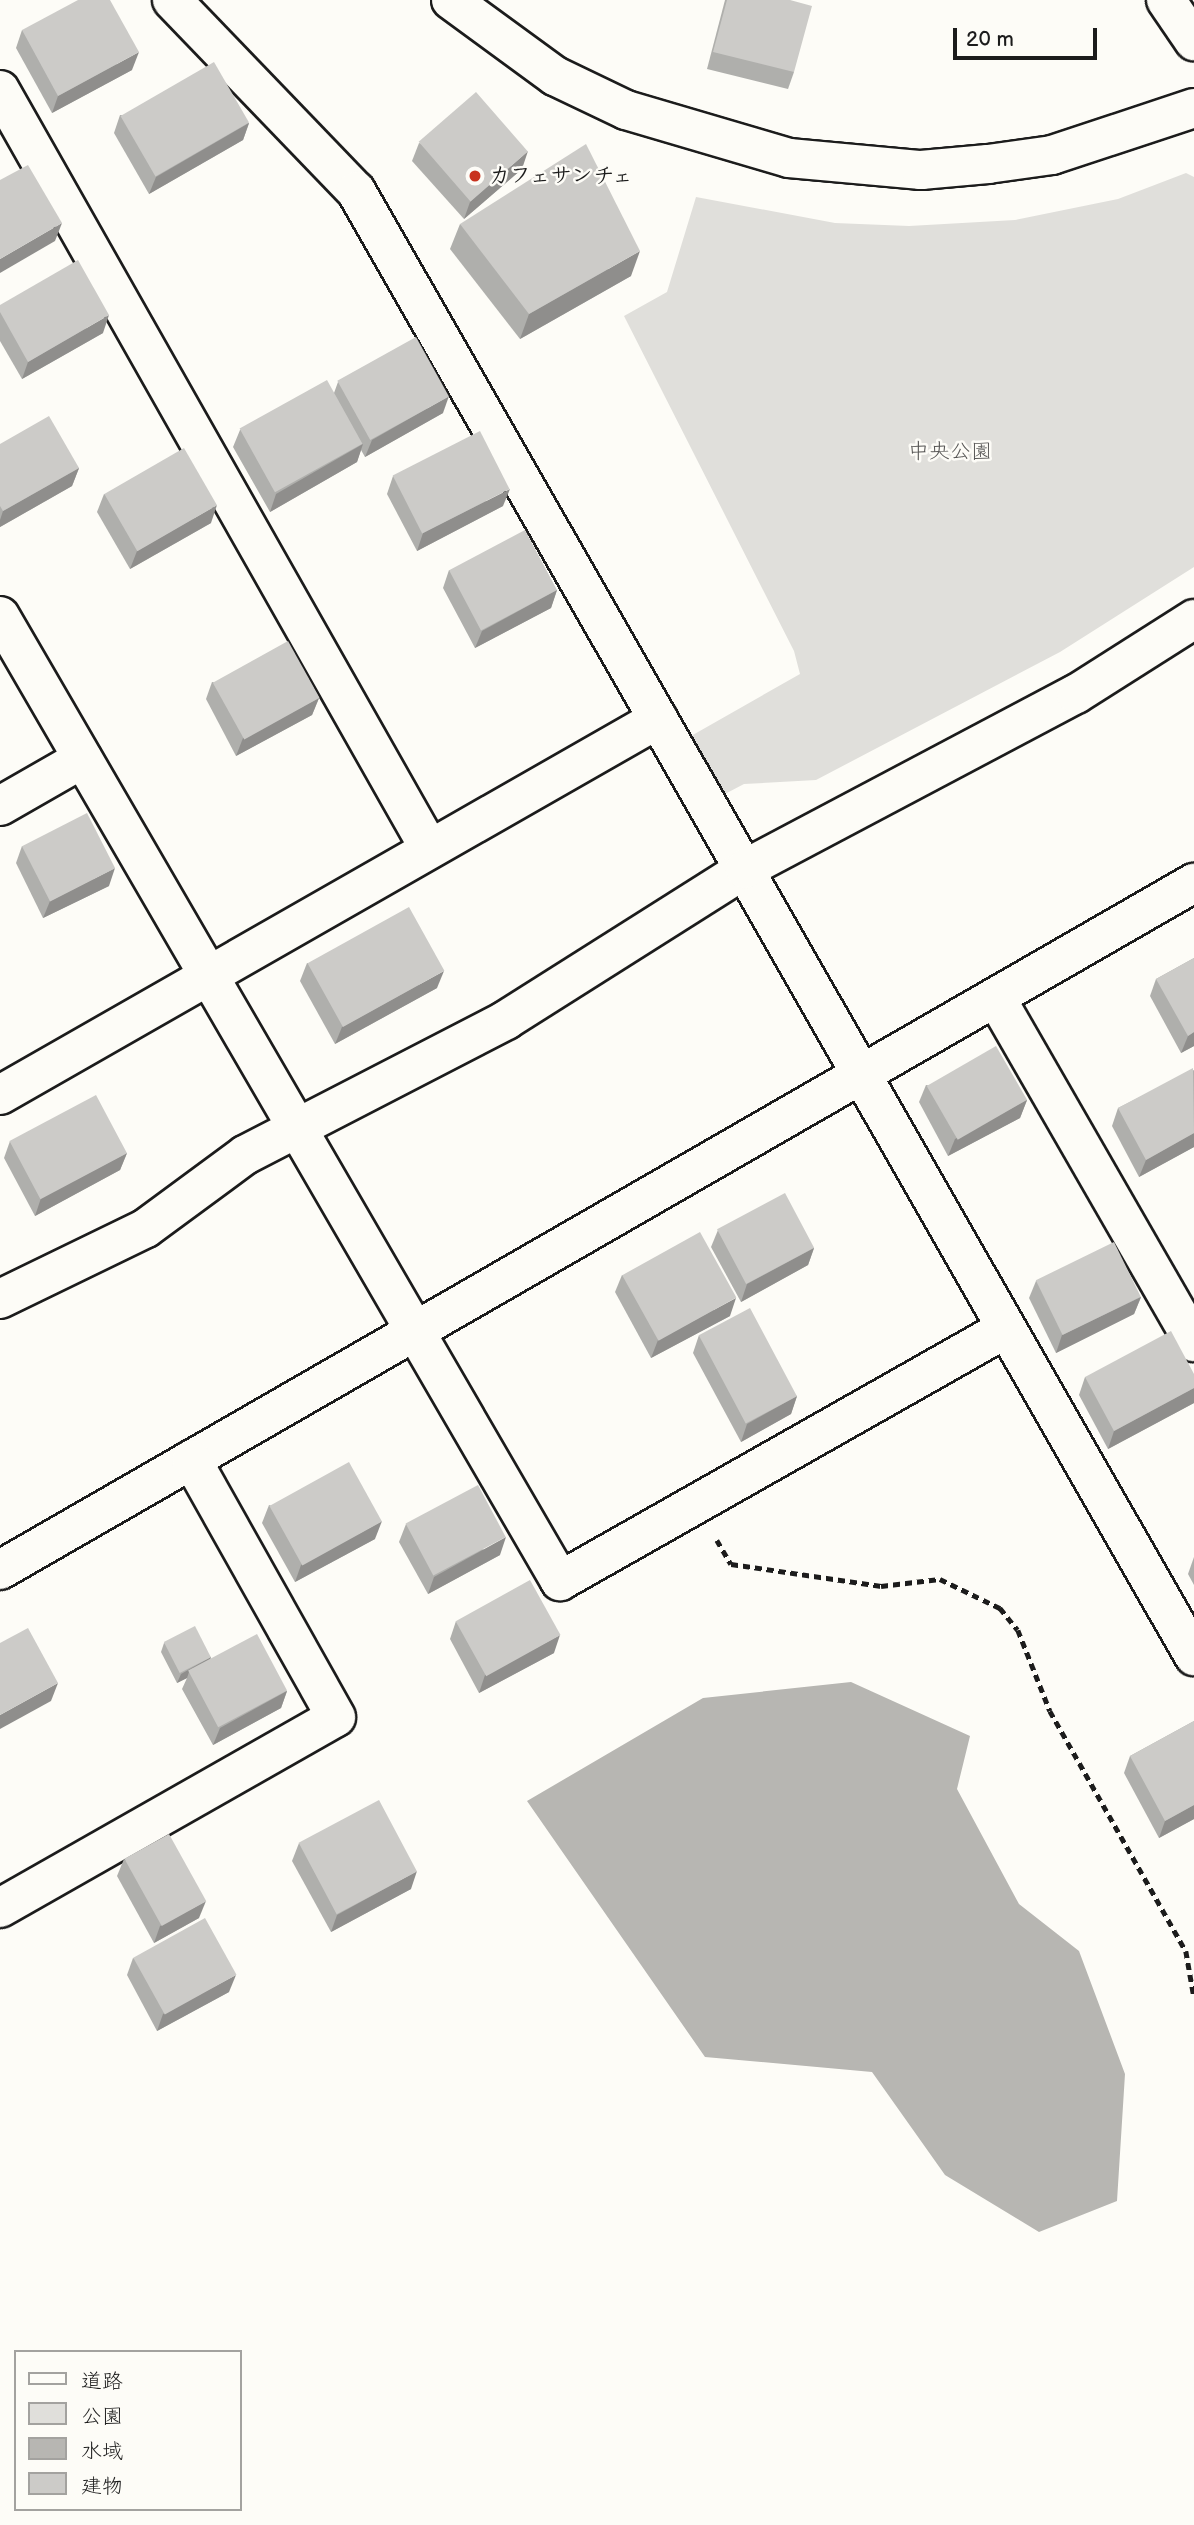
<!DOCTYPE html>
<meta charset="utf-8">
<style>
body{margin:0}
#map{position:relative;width:1194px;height:2525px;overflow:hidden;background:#fdfcf7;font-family:"Balsamiq Sans","Klee One",sans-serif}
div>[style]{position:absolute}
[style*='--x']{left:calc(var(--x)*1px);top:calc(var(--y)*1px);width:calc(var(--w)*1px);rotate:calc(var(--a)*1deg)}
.green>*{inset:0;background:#e0dfdb}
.water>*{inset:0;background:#b7b6b2}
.path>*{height:4.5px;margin-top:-2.25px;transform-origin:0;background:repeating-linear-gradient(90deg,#1c1c1c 0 7px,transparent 0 12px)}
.roads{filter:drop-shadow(2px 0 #1c1c1c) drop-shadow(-2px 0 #1c1c1c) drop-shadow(0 2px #1c1c1c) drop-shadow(0 -2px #1c1c1c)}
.street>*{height:38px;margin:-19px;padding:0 19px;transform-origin:19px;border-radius:19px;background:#fdfcf7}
.secondary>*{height:38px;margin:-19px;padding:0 19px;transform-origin:19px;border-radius:19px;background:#fdfcf7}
.wall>*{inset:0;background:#afafac}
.shaded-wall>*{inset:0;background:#8f8e8c}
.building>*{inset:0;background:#cccbc8;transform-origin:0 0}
.dots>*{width:19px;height:19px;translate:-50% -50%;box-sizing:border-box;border:4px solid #fdfcf7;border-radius:50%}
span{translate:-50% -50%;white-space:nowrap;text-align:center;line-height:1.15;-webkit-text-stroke:5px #fdfcf7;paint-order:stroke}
.poi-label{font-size:21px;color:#1c1c1c;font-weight:700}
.left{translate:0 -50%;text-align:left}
.park-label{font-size:21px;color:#575655}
.legend{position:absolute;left:14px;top:2350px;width:228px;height:161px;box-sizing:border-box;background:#fdfcf7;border:2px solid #a3a29f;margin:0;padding:9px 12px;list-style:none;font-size:21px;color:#1c1c1c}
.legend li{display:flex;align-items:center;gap:14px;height:35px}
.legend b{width:35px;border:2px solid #a3a29f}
.scale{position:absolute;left:953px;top:28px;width:144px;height:32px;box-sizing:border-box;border:4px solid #1c1c1c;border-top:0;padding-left:9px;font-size:21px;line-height:24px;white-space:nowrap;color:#1c1c1c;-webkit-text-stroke:5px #fdfcf7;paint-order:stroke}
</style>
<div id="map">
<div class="green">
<div style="clip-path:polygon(1186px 173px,1194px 177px,1194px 567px,1060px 652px,816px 780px,744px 784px,723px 795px,691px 736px,800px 674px,794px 651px,624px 316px,667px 292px,696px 197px,835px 223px,909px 226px,1015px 220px,1118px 199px)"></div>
</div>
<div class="water">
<div style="clip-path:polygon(851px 1682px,970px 1736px,957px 1789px,1019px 1904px,1079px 1951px,1125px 2074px,1117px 2201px,1039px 2232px,945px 2175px,872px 2072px,705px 2057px,527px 1801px,703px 1698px)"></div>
</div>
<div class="path">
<div style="--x:717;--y:1540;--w:28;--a:60"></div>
<div style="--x:731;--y:1564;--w:152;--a:8.3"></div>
<div style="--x:881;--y:1586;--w:59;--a:-6.8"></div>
<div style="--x:940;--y:1579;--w:67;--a:25.8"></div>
<div style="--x:1000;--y:1608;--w:28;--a:51"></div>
<div style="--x:1018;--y:1630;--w:87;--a:68.4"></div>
<div style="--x:1050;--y:1711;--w:276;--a:60.5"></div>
<div style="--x:1186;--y:1951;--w:47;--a:80.1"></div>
</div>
<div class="roads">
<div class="street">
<div style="--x:172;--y:0;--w:265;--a:46.1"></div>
<div style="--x:356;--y:191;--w:1688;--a:60.23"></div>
<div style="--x:1166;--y:0;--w:50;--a:55.7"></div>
<div style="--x:0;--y:90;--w:871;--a:60.49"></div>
<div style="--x:0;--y:616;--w:1116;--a:59.87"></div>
<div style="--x:560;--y:1581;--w:511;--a:-29.52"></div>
<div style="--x:0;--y:806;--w:95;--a:-29.8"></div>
<div style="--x:996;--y:998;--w:397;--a:60.1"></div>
<div style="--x:0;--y:1095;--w:758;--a:-29.74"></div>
<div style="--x:0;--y:1299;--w:162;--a:-25.9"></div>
<div style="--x:146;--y:1228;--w:123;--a:-36.4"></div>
<div style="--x:245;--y:1155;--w:294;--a:-27.3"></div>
<div style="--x:506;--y:1020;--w:283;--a:-32.3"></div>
<div style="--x:745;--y:869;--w:374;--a:-27.9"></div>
<div style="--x:1076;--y:694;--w:140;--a:-32.4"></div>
<div style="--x:0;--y:1570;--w:1378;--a:-29.92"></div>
<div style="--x:0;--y:1908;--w:386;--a:-29.6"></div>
<div style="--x:336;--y:1717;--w:295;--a:-119.3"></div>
</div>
<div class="secondary">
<div style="--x:451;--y:0;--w:129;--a:36.2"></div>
<div style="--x:555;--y:76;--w:79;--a:25.6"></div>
<div style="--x:626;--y:110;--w:170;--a:16.4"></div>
<div style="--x:789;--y:158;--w:133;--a:5.2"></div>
<div style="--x:921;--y:170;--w:67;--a:-5.1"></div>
<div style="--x:988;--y:164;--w:65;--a:-8"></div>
<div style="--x:1052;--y:155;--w:150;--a:-18.3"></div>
</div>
</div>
<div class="wall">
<div style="clip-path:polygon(725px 0,790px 0,794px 72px,788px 89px,707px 69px)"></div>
<div style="clip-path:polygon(22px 30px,132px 70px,52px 113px,16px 48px)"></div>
<div style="clip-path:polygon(120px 115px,249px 123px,243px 140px,149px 194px,114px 133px)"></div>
<div style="clip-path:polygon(419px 143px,522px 169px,464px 219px,412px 161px)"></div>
<div style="clip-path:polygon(460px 224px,631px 276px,520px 339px,450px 249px)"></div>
<div style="clip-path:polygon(0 305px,103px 333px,22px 379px,0 341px)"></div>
<div style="clip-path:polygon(338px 382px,443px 413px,365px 457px,361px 450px,357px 462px,270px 512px,233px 447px,240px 430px,334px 393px)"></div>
<div style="clip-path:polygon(0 444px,79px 468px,72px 486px,0 527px)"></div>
<div style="clip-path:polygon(393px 476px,503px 506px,417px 551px,387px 494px)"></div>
<div style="clip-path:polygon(104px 494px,211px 523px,130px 569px,97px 512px)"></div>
<div style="clip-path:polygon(449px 570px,557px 590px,551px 608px,475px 648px,443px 588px)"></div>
<div style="clip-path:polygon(212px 682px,319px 698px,312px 715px,236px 756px,206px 699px)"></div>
<div style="clip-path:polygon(22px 846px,109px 886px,43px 918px,16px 863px)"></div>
<div style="clip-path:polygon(1194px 958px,1194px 1046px,1181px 1053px,1150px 996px,1156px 979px)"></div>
<div style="clip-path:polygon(307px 963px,437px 988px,335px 1044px,300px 981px)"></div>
<div style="clip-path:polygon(1194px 1070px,1194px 1147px,1139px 1177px,1112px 1126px,1118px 1108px)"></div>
<div style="clip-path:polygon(926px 1085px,1027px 1100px,1020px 1118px,948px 1156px,919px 1102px)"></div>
<div style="clip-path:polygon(10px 1141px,127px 1153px,120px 1170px,35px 1216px,4px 1158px)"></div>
<div style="clip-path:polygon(718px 1230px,814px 1248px,808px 1265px,741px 1302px,711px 1247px)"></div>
<div style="clip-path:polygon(622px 1275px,730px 1316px,651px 1358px,615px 1292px)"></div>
<div style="clip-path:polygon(1036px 1281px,1141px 1297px,1134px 1314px,1056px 1353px,1029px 1298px)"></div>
<div style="clip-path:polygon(699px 1335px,797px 1396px,791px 1414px,741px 1442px,693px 1353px)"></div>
<div style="clip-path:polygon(1194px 1374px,1194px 1403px,1108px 1449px,1079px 1395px,1085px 1377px)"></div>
<div style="clip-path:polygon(269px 1505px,375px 1539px,295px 1582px,262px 1523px)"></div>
<div style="clip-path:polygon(406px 1524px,500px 1555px,428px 1594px,399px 1542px)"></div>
<div style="clip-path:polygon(1194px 1557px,1194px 1585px,1188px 1574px)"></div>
<div style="clip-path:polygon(456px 1621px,554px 1653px,479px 1693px,450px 1639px)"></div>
<div style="clip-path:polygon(164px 1643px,211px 1657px,210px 1660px,287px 1691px,281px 1708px,213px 1745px,182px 1689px,187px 1678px,177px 1683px,161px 1652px)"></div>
<div style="clip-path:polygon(1194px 1721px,1194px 1819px,1159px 1838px,1124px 1773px,1130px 1756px)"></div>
<div style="clip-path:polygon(299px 1843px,411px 1889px,331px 1932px,292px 1861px)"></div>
<div style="clip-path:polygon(124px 1859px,199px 1918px,154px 1943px,117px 1876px)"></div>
<div style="clip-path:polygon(133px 1958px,229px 1992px,157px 2031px,127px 1975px)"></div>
</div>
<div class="shaded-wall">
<div style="clip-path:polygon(139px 52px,132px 70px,52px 113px,58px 96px)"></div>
<div style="clip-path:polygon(249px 123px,243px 140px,149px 194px,156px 177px)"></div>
<div style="clip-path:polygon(528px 151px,522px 169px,464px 219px,470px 202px)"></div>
<div style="clip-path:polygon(62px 223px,55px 241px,0 273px,0 259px)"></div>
<div style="clip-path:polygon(640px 251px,631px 276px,520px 339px,529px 314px)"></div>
<div style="clip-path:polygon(109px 315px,103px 333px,22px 379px,28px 362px)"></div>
<div style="clip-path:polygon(449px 396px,443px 413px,365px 457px,372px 440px)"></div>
<div style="clip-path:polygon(363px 444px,357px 462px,270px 512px,276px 494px)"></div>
<div style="clip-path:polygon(79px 468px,72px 486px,0 527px,0 520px,3px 511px)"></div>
<div style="clip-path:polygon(510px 489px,503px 506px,417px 551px,423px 533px)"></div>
<div style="clip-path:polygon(217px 505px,211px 523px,130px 569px,137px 551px)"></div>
<div style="clip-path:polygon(557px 590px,551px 608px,475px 648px,482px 631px)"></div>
<div style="clip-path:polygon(319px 698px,312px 715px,236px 756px,243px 738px)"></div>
<div style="clip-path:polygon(115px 868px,109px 886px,43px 918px,50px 901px)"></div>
<div style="clip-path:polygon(444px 971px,437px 988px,335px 1044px,342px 1027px)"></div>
<div style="clip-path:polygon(1194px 1032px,1194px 1046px,1181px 1053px,1188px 1036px)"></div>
<div style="clip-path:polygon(1027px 1100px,1020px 1118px,948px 1156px,955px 1139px)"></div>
<div style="clip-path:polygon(1194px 1133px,1194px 1147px,1139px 1177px,1146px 1160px)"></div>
<div style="clip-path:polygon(127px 1153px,120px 1170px,35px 1216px,41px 1198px)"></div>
<div style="clip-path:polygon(814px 1248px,808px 1265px,741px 1302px,747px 1284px)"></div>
<div style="clip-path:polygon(1141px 1297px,1134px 1314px,1056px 1353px,1062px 1335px)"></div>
<div style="clip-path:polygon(736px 1298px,730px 1316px,651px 1358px,658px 1340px)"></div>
<div style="clip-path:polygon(1194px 1388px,1194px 1403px,1108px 1449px,1114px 1431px)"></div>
<div style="clip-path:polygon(797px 1396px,791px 1414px,741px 1442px,747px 1424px)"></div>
<div style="clip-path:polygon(382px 1521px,375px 1539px,295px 1582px,301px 1565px)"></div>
<div style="clip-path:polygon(506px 1537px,500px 1555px,428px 1594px,434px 1577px)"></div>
<div style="clip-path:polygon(560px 1635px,554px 1653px,479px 1693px,485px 1675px)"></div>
<div style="clip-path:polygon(211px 1657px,208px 1666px,189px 1672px,187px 1678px,177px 1683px,181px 1674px)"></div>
<div style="clip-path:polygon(58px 1683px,51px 1701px,0 1729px,0 1715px)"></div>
<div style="clip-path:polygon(287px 1691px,281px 1708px,213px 1745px,220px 1728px)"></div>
<div style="clip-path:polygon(1194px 1805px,1194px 1819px,1159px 1838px,1165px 1821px)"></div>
<div style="clip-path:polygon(417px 1871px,411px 1889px,331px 1932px,337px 1915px)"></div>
<div style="clip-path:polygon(206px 1901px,199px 1918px,154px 1943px,160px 1926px)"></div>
<div style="clip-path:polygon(236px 1975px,229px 1992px,157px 2031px,163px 2014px)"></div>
</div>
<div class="building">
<div style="clip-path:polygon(78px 0,110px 0,139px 52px,58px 96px,22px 30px)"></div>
<div style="clip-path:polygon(727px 0,790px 0,812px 6px,794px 72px,713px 52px)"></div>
<div style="left:214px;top:62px;width:70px;height:108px;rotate:60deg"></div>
<div style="left:476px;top:92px;width:79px;height:76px;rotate:49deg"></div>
<div style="clip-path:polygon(586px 144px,640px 251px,529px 314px,460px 224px)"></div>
<div style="clip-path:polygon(28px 165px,62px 223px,0 259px,0 180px)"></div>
<div style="clip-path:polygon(78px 260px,109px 315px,28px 362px,0 312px,0 305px)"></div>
<div style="left:416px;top:337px;width:68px;height:90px;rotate:61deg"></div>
<div style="left:327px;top:380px;width:73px;height:100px;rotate:61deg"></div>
<div style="clip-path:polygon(49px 416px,79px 468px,3px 511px,0 506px,0 444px)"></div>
<div style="left:480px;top:431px;width:65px;height:98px;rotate:63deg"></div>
<div style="left:184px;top:448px;width:66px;height:92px;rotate:60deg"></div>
<div style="left:525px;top:530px;width:68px;height:86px;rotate:62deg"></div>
<div style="left:288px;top:641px;width:65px;height:86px;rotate:61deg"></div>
<div style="left:87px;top:813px;width:62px;height:73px;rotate:63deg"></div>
<div style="left:409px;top:907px;width:73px;height:116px;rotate:61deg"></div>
<div style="clip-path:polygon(1194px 958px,1194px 1032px,1188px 1036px,1156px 979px)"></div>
<div style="left:996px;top:1046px;width:62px;height:80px;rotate:60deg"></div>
<div style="clip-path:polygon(1193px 1068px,1194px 1133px,1146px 1160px,1118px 1108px)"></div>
<div style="left:96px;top:1095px;width:66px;height:98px;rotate:62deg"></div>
<div style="left:785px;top:1193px;width:62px;height:77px;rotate:62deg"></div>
<div style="left:700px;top:1232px;width:75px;height:89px;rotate:61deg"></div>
<div style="left:1114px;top:1242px;width:61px;height:87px;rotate:64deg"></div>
<div style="left:750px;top:1308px;width:100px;height:58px;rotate:62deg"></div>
<div style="clip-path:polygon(1171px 1331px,1194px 1374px,1194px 1388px,1114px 1431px,1085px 1377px)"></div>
<div style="left:349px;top:1462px;width:68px;height:91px;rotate:61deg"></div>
<div style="left:478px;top:1485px;width:59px;height:82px;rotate:62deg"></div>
<div style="left:530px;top:1580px;width:63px;height:85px;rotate:61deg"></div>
<div style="left:195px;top:1626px;width:35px;height:35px;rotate:63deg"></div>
<div style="clip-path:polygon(28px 1628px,58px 1683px,0 1715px,0 1643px)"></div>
<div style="left:257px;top:1634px;width:64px;height:78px;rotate:62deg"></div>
<div style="clip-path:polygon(1194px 1721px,1194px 1805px,1165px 1821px,1130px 1756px)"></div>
<div style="left:379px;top:1800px;width:81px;height:91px;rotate:62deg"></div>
<div style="left:169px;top:1834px;width:77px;height:51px;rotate:61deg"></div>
<div style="left:205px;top:1918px;width:65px;height:82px;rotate:61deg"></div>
</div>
<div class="dots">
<div style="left:475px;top:176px;background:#c8321e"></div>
</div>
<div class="poi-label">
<span class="left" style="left:489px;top:176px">カフェサンチェ</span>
</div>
<div class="park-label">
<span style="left:950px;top:452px">中央公園</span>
</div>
<ul class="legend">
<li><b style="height:9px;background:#fdfcf7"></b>道路</li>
<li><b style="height:19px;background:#e0dfdb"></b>公園</li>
<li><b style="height:19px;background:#b7b6b2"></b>水域</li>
<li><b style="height:19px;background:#cccbc8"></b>建物</li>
</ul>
<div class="scale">20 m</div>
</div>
